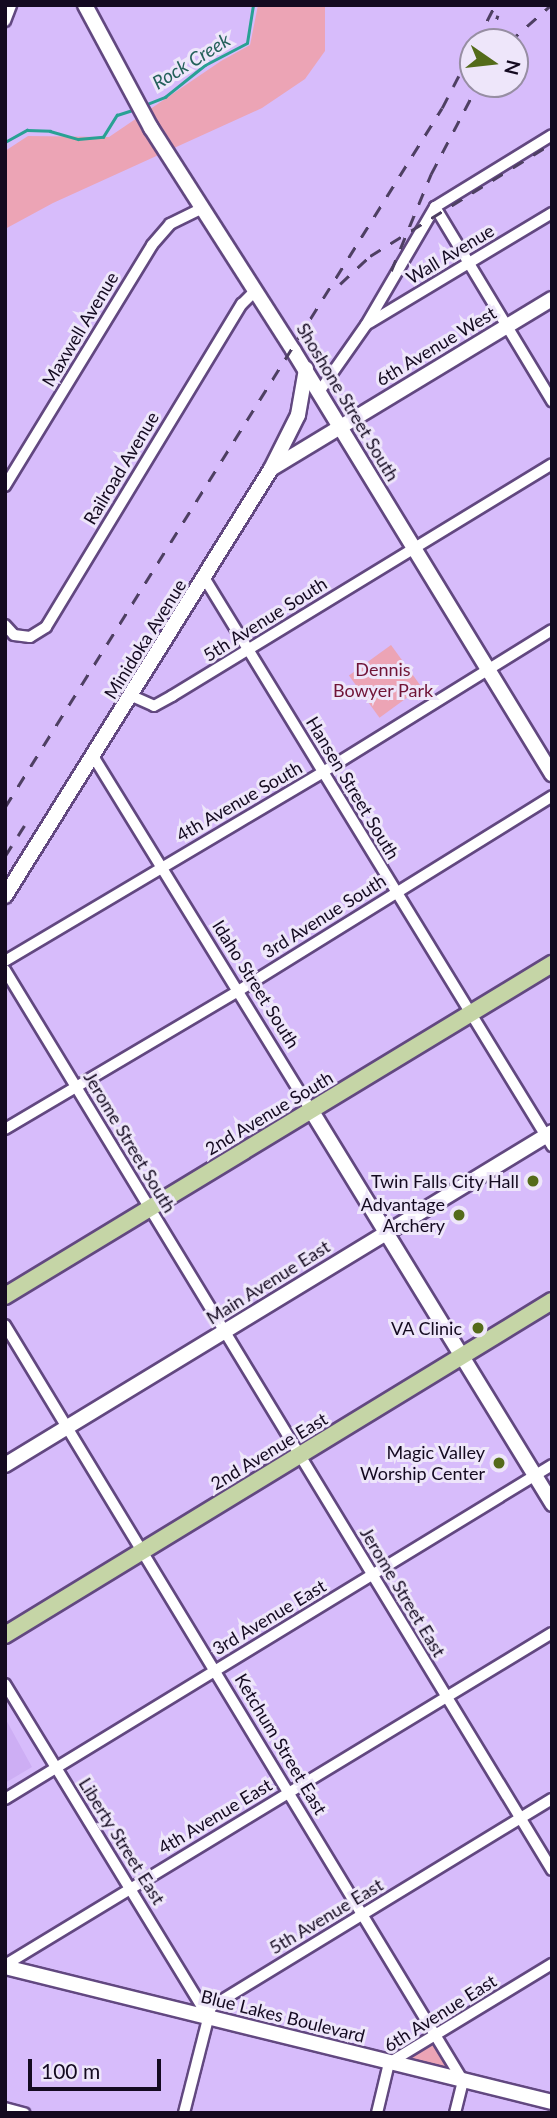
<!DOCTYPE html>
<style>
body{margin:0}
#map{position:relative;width:557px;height:2118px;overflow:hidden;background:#d7bcfb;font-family:Lato,sans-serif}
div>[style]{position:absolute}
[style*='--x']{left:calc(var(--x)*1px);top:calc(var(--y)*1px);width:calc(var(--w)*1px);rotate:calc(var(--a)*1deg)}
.built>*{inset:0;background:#cdaef4}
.green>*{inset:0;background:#eca4b5;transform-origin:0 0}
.stream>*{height:2.5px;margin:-1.25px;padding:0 1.25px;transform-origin:1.25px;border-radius:1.25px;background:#29a194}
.roads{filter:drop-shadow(2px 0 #624880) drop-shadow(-2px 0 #624880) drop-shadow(0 2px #624880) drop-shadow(0 -2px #624880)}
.street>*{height:10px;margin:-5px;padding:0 5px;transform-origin:5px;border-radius:5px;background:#fff}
.secondary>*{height:14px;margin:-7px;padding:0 7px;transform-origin:7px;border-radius:7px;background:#fff}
.primary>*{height:16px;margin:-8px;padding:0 8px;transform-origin:8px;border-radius:8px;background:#c5d5a6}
.rail>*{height:2.5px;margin-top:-1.25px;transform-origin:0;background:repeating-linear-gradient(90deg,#4e3f62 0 12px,transparent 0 24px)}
.dots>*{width:19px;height:19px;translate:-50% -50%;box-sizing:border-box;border:4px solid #eee6fa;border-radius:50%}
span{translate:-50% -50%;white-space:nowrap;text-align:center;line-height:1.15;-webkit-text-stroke:6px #eee6fa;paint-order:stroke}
.street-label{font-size:18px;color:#140a20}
.park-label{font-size:18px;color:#701436}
.poi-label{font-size:18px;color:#140a20}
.right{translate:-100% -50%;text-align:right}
.water-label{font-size:19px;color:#24615a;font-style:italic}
.frame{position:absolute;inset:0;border:7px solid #140a20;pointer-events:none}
.north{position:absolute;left:459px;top:28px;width:70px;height:70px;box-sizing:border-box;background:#eee6fa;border:2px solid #978ea3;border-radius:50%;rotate:104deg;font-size:19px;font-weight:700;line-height:28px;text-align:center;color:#140a20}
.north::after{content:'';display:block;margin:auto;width:24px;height:32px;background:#546b1a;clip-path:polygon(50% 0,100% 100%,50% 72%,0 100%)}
.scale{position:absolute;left:28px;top:2059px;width:133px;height:32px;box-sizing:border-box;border:4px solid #140a20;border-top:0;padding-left:9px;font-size:21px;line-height:24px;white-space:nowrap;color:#140a20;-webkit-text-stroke:5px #eee6fa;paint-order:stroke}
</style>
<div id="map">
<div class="built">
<div style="clip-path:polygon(5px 1718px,32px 1767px,5px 1783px)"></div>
</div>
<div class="green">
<div style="clip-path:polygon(258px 5px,325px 5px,325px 51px,305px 79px,262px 108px,53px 203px,5px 229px,5px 151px,28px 136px,109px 137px,221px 61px,250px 45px)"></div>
<div style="left:391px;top:645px;width:52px;height:52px;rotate:54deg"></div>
<div style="clip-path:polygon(435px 2035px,463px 2081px,389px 2063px)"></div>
</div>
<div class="stream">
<div style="--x:145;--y:105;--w:22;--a:-22"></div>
<div style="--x:165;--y:97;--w:51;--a:-38.7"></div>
<div style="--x:205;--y:65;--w:47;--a:-27.6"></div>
<div style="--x:247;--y:43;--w:38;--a:-81"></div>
<div style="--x:5;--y:142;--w:25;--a:-29"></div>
<div style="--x:27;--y:130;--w:23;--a:2"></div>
<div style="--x:50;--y:131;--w:29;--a:16"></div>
<div style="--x:78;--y:139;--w:25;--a:-5"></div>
<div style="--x:103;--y:137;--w:26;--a:-58"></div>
<div style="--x:117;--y:115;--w:19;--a:-18"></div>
</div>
<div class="roads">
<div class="street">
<div style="--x:5;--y:21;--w:17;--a:-69"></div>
<div style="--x:435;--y:207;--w:227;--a:58.9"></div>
<div style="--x:369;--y:323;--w:214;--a:-31"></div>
<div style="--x:319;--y:392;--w:82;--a:-55"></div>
<div style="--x:366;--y:325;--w:137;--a:-59.7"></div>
<div style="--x:435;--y:207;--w:137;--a:-31.6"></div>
<div style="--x:5;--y:486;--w:282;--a:-58.6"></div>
<div style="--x:152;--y:245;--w:28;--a:-49"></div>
<div style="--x:170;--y:224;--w:37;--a:-26"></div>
<div style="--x:205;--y:579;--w:665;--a:58.53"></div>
<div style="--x:5;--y:625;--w:13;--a:48"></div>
<div style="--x:14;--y:635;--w:16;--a:7"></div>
<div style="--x:30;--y:637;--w:19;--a:-32"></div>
<div style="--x:46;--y:627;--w:378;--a:-58.8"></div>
<div style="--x:242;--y:304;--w:20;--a:-45"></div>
<div style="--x:132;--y:696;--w:24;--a:24"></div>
<div style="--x:154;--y:706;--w:21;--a:-29"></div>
<div style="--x:172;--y:696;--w:445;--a:-31.4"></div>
<div style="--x:93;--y:756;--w:416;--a:58.4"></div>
<div style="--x:5;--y:961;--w:370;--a:-30.7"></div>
<div style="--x:323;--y:772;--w:269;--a:-31.8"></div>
<div style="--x:5;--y:970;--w:1053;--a:58.71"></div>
<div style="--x:5;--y:1129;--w:271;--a:-30.6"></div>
<div style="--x:238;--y:991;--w:370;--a:-31.8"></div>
<div style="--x:5;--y:1325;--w:884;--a:58.79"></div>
<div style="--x:463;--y:2081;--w:33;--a:104"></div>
<div style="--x:5;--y:1684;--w:390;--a:58.6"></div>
<div style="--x:5;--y:1799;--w:641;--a:-31.41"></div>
<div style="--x:5;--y:1965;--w:640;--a:-31.26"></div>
<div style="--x:5;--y:2108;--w:20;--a:15"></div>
<div style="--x:184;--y:2113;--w:109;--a:-75.7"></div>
<div style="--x:211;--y:2007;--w:399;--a:-31.4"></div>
<div style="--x:377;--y:2113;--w:51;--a:-76.5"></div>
<div style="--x:389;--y:2063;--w:191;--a:-31.3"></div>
</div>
<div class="secondary">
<div style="--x:85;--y:5;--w:140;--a:61.8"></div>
<div style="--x:151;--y:128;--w:264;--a:57.4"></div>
<div style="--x:293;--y:350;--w:497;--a:58.6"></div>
<div style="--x:271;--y:469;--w:60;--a:-63.4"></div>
<div style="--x:298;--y:415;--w:47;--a:-80.1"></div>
<div style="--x:5;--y:896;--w:503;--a:-58.08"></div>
<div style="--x:271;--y:469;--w:328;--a:-31.2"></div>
<div style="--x:311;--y:1110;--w:462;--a:58.5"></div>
<div style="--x:5;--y:1465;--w:640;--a:-31.33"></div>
<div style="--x:5;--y:1967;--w:563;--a:13.86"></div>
</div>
<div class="primary">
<div style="--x:5;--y:1296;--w:640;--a:-31.26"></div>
<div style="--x:5;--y:1635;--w:641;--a:-31.41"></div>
</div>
</div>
<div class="rail">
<div style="--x:476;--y:42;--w:42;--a:-62.8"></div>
<div style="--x:489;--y:42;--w:28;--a:-72"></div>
<div style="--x:509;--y:42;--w:56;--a:-41.4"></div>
<div style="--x:391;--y:271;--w:105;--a:-67.6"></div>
<div style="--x:431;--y:174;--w:102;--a:-62.4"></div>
<div style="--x:340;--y:284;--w:41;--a:-43"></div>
<div style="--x:370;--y:256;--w:214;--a:-31.8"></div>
<div style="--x:5;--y:807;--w:824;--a:-57.99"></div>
<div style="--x:442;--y:108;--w:68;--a:-62.7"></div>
<div style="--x:5;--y:856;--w:45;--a:-57.7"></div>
</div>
<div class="dots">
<div style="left:533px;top:1181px;background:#546b1a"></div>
<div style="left:459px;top:1215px;background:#546b1a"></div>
<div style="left:478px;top:1328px;background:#546b1a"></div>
<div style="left:499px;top:1463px;background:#546b1a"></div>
</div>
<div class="street-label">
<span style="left:450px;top:254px;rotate:-31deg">Wall Avenue</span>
<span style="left:80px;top:329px;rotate:-59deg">Maxwell Avenue</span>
<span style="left:436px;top:346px;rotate:-31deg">6th Avenue West</span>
<span style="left:348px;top:402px;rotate:59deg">Shoshone Street South</span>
<span style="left:121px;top:468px;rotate:-59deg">Railroad Avenue</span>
<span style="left:265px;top:619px;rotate:-32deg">5th Avenue South</span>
<span style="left:145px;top:639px;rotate:-58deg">Minidoka Avenue</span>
<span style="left:353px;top:788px;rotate:59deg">Hansen Street South</span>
<span style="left:239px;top:801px;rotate:-30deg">4th Avenue South</span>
<span style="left:324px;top:916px;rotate:-32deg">3rd Avenue South</span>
<span style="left:256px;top:984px;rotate:58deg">Idaho Street South</span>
<span style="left:269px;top:1113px;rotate:-31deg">2nd Avenue South</span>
<span style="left:130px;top:1142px;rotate:59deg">Jerome Street South</span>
<span style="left:268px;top:1282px;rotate:-32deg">Main Avenue East</span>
<span style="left:269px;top:1451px;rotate:-31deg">2nd Avenue East</span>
<span style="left:403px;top:1592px;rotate:59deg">Jerome Street East</span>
<span style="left:269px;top:1617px;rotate:-31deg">3rd Avenue East</span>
<span style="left:281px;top:1744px;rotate:59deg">Ketchum Street East</span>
<span style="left:215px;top:1816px;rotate:-31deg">4th Avenue East</span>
<span style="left:122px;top:1841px;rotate:58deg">Liberty Street East</span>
<span style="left:326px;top:1916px;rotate:-31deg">5th Avenue East</span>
<span style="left:440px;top:2013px;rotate:-32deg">6th Avenue East</span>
<span style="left:283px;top:2016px;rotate:14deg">Blue Lakes Boulevard</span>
</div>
<div class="park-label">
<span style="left:383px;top:680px">Dennis<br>Bowyer Park</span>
</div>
<div class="poi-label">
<span class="right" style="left:519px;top:1181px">Twin Falls City Hall</span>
<span class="right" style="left:445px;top:1215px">Advantage<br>Archery</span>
<span class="right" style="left:462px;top:1328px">VA Clinic</span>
<span class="right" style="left:485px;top:1463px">Magic Valley<br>Worship Center</span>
</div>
<div class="water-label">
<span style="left:191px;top:61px;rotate:-32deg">Rock Creek</span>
</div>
<div class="frame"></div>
<div class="north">N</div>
<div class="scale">100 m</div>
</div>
